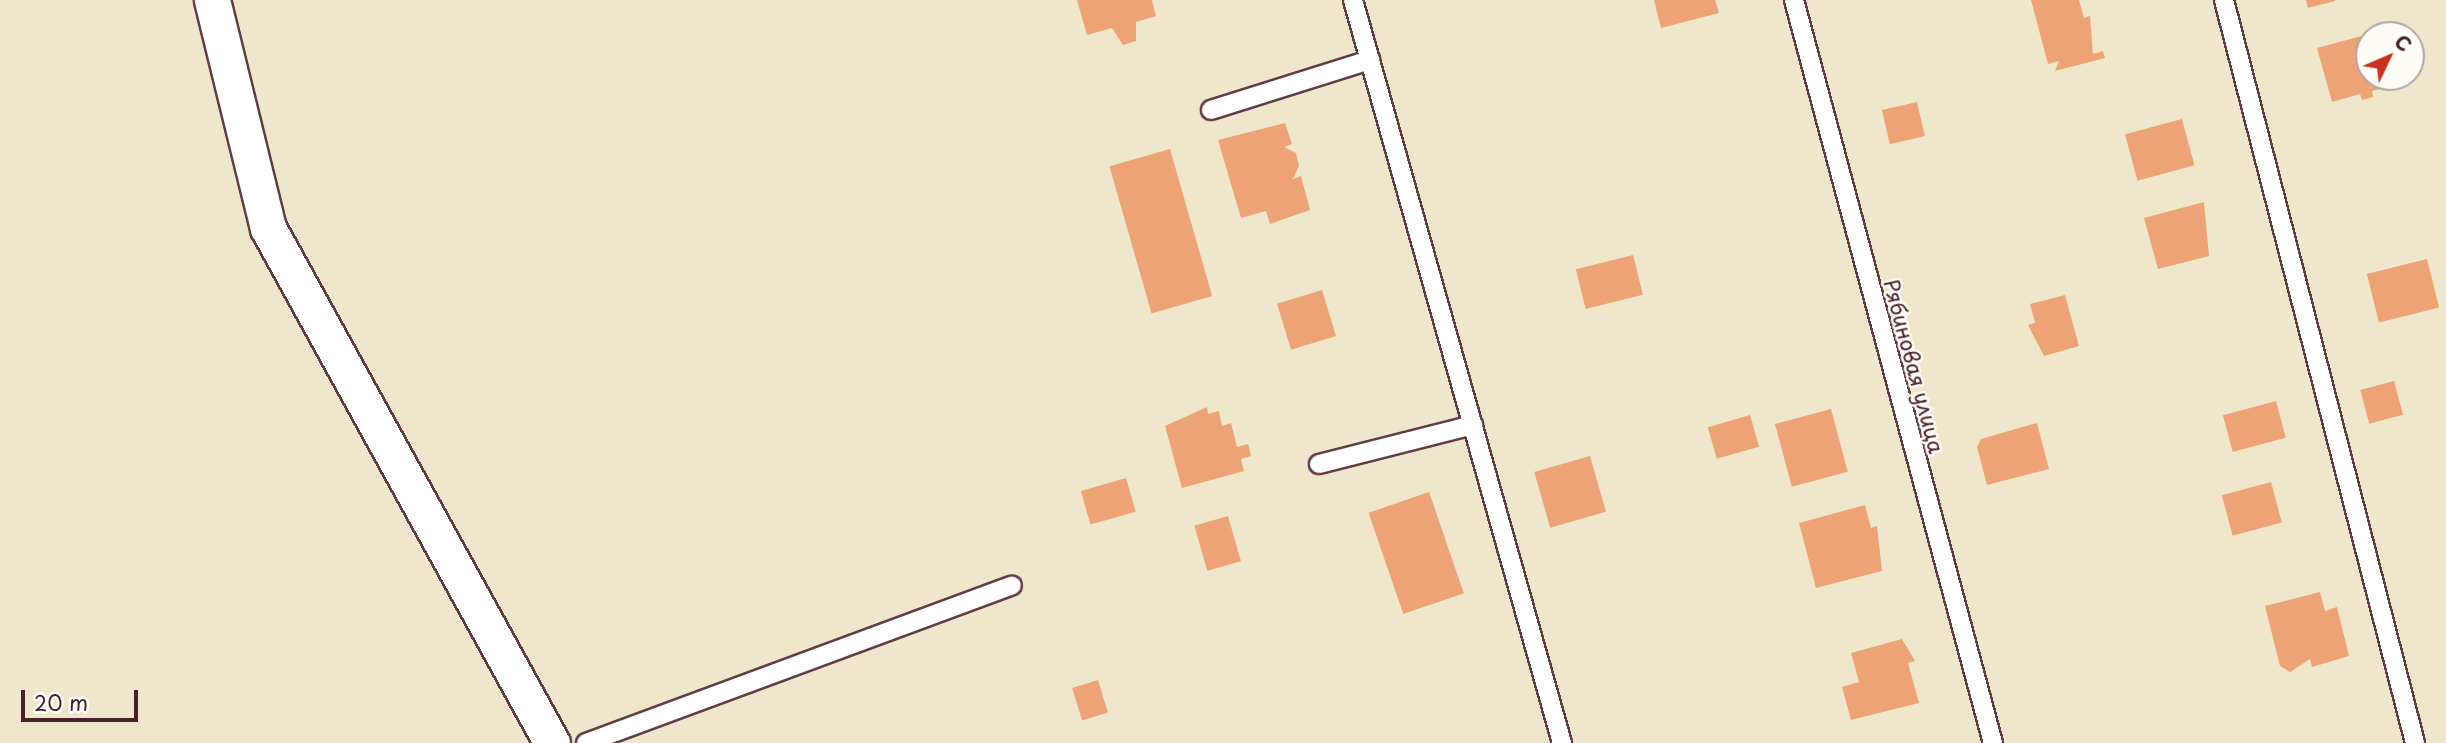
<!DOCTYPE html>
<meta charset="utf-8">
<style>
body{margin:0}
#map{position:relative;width:2446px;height:743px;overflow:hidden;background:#efe7cb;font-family:"Playpen Sans",sans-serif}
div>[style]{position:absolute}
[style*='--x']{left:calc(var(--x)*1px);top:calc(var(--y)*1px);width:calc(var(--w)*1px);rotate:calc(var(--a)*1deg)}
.building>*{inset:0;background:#eea376;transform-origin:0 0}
.roads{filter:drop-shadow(2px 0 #633d43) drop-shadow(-2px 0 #633d43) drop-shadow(0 2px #633d43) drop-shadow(0 -2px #633d43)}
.service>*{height:18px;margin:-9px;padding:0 9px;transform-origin:9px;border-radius:9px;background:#fff}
.minor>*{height:35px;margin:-17.5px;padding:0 17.5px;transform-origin:17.5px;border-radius:17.5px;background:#fff}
span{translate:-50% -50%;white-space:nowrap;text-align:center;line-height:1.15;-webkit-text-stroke:5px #fdfcf7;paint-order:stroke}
.street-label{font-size:21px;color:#4a1f2b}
.north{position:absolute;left:2355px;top:21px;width:70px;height:70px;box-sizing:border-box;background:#fdfcf7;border:2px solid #b5a4a5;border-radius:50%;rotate:46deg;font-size:19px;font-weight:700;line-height:28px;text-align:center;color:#4a1f2b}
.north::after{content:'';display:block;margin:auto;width:24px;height:32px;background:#c8321e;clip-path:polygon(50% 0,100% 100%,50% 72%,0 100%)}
.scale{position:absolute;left:21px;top:690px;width:117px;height:32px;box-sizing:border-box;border:4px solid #4a1f2b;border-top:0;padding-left:9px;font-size:21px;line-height:24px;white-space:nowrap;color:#4a1f2b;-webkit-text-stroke:5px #fdfcf7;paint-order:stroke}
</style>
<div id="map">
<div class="building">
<div style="clip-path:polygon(1077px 0,1152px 0,1156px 16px,1136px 22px,1136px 41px,1123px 45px,1112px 28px,1087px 35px)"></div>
<div style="clip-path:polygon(1654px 0,1715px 0,1719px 13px,1661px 28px)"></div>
<div style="clip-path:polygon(2031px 0,2079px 0,2084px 18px,2090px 16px,2093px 54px,2103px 51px,2105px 58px,2055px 71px,2059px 61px,2048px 64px)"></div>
<div style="clip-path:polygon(2306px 0,2335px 0,2335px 1px,2308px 8px)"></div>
<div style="clip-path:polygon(2369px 34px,2369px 77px,2386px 77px,2388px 87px,2372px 91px,2373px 97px,2362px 100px,2360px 94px,2332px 102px,2317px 48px)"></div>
<div style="left:1917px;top:102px;width:35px;height:36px;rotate:77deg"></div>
<div style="left:2182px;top:119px;width:48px;height:59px;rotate:75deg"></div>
<div style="clip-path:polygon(1285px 123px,1292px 144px,1284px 147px,1296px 153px,1299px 166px,1293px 179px,1301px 176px,1310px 210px,1270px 224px,1266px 211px,1241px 218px,1218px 140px)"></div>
<div style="left:1170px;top:149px;width:153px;height:63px;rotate:74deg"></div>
<div style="clip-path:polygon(2204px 202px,2209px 256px,2158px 269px,2144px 218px)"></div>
<div style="left:1633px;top:255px;width:41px;height:59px;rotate:76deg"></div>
<div style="left:2427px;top:259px;width:50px;height:62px;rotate:76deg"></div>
<div style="left:1322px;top:290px;width:48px;height:47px;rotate:73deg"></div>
<div style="clip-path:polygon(2065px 295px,2079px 346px,2044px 356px,2028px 325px,2035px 323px,2030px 304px)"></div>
<div style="left:2394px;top:381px;width:35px;height:35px;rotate:75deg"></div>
<div style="left:2276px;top:401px;width:38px;height:55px;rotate:75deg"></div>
<div style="clip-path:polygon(1207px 407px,1208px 414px,1219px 411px,1222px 426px,1231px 423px,1237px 447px,1248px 444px,1251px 456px,1241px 459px,1244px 471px,1182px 488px,1165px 426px)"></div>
<div style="left:1831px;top:409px;width:65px;height:58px;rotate:75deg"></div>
<div style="left:1750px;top:415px;width:33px;height:44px;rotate:74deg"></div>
<div style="clip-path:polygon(2037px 423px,2049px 469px,1987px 485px,1977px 447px,1981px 439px)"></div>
<div style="left:1590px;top:456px;width:58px;height:58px;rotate:74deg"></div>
<div style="left:1126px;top:478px;width:35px;height:47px;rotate:74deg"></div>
<div style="left:2271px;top:482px;width:42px;height:51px;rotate:75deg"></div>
<div style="left:1429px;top:492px;width:107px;height:64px;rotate:71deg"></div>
<div style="clip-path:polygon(1865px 505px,1871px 528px,1877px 526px,1882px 571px,1816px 588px,1799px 523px)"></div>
<div style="left:1228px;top:516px;width:47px;height:35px;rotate:74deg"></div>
<div style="clip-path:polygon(2320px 592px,2325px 611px,2337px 607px,2349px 656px,2312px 667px,2310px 659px,2290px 672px,2280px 666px,2265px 606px)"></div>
<div style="clip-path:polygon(1902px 639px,1915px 661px,1908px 663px,1919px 703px,1851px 720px,1842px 687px,1859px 682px,1851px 653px)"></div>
<div style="left:1098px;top:680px;width:34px;height:27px;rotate:73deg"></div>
</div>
<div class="roads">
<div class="service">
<div style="--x:1353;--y:0;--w:772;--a:74.29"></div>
<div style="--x:1794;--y:0;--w:769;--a:75.01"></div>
<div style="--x:2224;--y:0;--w:767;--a:75.58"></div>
<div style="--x:1211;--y:110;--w:167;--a:-17.5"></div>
<div style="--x:1319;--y:464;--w:159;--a:-14.2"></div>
<div style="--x:586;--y:743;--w:454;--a:-20.3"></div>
</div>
<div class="minor">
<div style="--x:212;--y:0;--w:235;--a:76.2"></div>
<div style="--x:268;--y:228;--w:588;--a:61.13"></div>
</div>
</div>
<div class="street-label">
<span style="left:1915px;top:366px;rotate:75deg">Рябиновая улица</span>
</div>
<div class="north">С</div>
<div class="scale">20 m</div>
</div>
